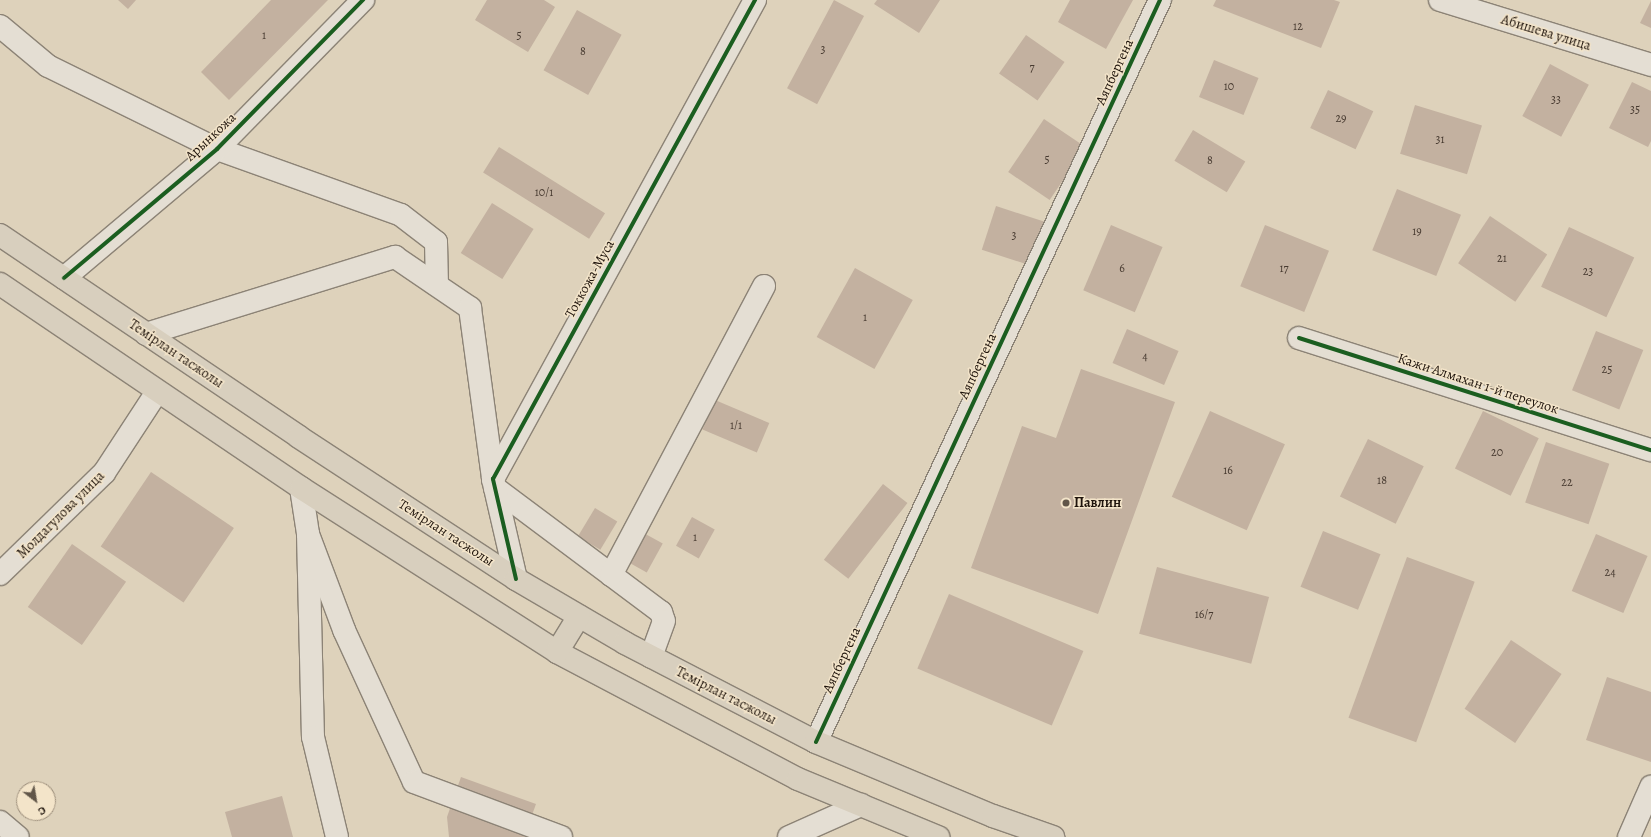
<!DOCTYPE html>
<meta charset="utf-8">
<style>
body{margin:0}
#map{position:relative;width:1651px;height:837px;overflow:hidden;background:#ded2bb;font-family:Alegreya,serif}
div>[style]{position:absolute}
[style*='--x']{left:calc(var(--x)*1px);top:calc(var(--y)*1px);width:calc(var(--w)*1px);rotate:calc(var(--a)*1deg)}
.building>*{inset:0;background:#c3b1a0;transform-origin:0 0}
.roads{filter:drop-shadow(1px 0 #8c8376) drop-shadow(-1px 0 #8c8376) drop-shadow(0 1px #8c8376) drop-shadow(0 -1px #8c8376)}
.minor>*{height:22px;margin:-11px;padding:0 11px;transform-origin:11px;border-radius:11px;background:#e4ded3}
.major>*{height:22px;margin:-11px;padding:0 11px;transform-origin:11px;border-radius:11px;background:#d8cfbe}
.cycleway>*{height:4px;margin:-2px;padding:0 2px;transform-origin:2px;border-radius:2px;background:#1b5e20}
.dots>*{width:11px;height:11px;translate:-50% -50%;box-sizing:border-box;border:2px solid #f3e4c9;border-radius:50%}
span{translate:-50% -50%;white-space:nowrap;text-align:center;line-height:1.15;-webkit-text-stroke:3px #f3e4c9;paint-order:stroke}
.number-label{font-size:12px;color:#473a30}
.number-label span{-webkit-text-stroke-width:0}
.street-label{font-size:14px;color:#1e130b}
.poi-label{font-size:14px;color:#1e130b;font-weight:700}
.left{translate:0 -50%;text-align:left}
.north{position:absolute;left:16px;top:781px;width:40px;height:40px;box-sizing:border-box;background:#f3e4c9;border:1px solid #9e907d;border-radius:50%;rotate:149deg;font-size:11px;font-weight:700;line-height:16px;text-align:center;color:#1e130b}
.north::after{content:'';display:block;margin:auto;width:14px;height:18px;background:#615649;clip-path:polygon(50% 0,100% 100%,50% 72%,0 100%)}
</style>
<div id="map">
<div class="building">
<div style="clip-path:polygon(118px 0,136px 0,128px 9px)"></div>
<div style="clip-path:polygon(271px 0,328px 0,229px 100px,201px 72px)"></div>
<div style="clip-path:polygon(487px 0,544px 0,555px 7px,528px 52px,475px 20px)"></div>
<div style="left:834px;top:0;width:34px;height:100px;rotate:28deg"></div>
<div style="clip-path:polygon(877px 0,940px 0,919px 33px,874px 4px)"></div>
<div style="clip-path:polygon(1070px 0,1133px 0,1106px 49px,1058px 22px)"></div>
<div style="clip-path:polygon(1216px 0,1334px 0,1340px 2px,1321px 48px,1213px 6px)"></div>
<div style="clip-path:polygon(1651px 1px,1651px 28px,1640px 23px)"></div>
<div style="left:577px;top:10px;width:51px;height:69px;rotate:29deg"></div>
<div style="left:1026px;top:35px;width:47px;height:47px;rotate:35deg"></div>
<div style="left:1214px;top:60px;width:48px;height:40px;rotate:22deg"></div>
<div style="left:1550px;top:64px;width:44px;height:59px;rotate:28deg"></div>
<div style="clip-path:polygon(1632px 82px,1651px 91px,1651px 141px,1648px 147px,1609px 128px)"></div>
<div style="left:1328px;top:90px;width:50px;height:42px;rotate:25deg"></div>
<div style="left:1415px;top:105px;width:70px;height:51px;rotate:17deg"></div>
<div style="left:1044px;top:119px;width:50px;height:64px;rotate:34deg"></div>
<div style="left:1193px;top:130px;width:61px;height:36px;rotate:31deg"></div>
<div style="left:499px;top:147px;width:125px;height:30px;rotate:32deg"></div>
<div style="left:1397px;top:189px;width:69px;height:66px;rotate:22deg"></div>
<div style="left:492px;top:203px;width:49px;height:59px;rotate:32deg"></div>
<div style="left:996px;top:206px;width:52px;height:46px;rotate:18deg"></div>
<div style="left:1490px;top:216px;width:69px;height:57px;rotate:34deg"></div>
<div style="left:1111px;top:225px;width:56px;height:71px;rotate:23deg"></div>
<div style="left:1265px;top:225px;width:69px;height:66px;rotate:22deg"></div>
<div style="left:1569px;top:227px;width:72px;height:66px;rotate:25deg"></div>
<div style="left:855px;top:268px;width:66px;height:79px;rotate:29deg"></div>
<div style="left:1127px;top:329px;width:56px;height:37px;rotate:23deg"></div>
<div style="left:1596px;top:331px;width:51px;height:64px;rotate:22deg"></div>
<div style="clip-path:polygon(1081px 369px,1175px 402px,1098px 614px,971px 568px,1022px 426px,1056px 438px)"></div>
<div style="left:715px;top:400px;width:59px;height:32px;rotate:23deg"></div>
<div style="left:1210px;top:411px;width:82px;height:94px;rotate:24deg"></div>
<div style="left:1483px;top:411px;width:62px;height:64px;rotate:26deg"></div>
<div style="left:1368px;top:439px;width:62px;height:64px;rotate:26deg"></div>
<div style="left:1546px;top:442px;width:67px;height:64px;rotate:19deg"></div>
<div style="left:151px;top:472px;width:100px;height:90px;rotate:34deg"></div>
<div style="left:883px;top:484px;width:31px;height:96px;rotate:38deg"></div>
<div style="left:595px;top:508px;width:26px;height:33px;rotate:31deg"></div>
<div style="left:692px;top:517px;width:26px;height:33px;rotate:29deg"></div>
<div style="left:640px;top:531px;width:26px;height:33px;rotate:29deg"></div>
<div style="left:1323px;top:531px;width:62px;height:60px;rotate:22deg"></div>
<div style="left:1596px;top:534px;width:56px;height:62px;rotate:23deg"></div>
<div style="left:72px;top:544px;width:66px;height:77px;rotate:35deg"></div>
<div style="left:1407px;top:557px;width:72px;height:171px;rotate:20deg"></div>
<div style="left:1157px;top:567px;width:116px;height:69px;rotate:15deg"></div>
<div style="left:949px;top:594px;width:146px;height:81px;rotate:23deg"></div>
<div style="left:1511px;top:640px;width:61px;height:83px;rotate:34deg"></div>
<div style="clip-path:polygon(1607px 677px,1651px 692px,1651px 762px,1586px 740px)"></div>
<div style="clip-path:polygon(461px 777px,536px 804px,524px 837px,449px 837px,447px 817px)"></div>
<div style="clip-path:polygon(282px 796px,293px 837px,232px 837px,225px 812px)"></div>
</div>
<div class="roads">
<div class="minor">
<div style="--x:1440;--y:0;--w:221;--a:17.1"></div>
<div style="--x:0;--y:26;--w:62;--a:39.8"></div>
<div style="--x:48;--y:66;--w:188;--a:26.2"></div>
<div style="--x:217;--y:149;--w:195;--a:19.7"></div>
<div style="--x:401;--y:215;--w:44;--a:37.6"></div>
<div style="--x:436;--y:242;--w:43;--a:88.7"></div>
<div style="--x:64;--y:278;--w:200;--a:-40.1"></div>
<div style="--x:217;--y:149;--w:209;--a:-45.6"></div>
<div style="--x:146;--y:334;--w:261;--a:-17.2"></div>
<div style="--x:395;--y:257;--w:91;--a:34.2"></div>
<div style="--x:470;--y:308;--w:173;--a:82.3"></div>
<div style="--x:1299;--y:338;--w:369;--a:17.7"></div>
<div style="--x:301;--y:488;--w:47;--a:81.3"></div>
<div style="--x:308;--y:534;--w:203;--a:88.6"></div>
<div style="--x:313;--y:737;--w:103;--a:76.5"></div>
<div style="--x:495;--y:488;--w:207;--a:36.8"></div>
<div style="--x:661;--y:612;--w:9;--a:72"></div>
<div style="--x:664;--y:621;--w:38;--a:110"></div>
<div style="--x:308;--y:534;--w:103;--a:69.4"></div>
<div style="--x:344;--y:630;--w:167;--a:65.3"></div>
<div style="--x:414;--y:782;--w:157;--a:20.5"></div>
<div style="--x:0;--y:574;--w:145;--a:-44.2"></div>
<div style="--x:104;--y:473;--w:97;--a:-56.8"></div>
<div style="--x:611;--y:575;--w:327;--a:-62.1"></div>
<div style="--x:516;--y:579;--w:103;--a:-103"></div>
<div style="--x:493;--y:479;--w:546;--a:-61.32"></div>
<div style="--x:816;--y:742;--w:818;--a:-65.13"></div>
<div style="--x:0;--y:822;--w:23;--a:40"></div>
<div style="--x:789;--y:837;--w:79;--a:-24"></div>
<div style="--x:1629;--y:837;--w:55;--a:-66.3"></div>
</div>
<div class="major">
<div style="--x:0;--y:235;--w:361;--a:34"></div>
<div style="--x:299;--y:437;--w:259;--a:33.2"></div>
<div style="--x:516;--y:579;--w:126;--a:30.4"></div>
<div style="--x:625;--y:643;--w:215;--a:27.4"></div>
<div style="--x:816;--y:742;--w:192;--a:22.7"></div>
<div style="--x:993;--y:816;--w:64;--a:19.3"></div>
<div style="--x:0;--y:284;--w:364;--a:34.1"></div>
<div style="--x:301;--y:488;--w:304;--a:32.6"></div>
<div style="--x:557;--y:652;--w:272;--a:27.8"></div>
<div style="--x:798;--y:779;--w:152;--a:22.5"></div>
<div style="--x:557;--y:652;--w:42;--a:-58.6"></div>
</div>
</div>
<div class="cycleway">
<div style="--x:64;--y:278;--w:200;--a:-40.1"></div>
<div style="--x:217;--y:149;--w:209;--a:-45.6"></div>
<div style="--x:1299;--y:338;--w:369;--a:17.7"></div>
<div style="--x:516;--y:579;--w:103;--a:-103"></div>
<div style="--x:493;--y:479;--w:546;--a:-61.32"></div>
<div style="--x:816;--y:742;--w:818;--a:-65.13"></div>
</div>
<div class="dots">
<div style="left:1066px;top:503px;background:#615649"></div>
</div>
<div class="number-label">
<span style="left:1298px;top:27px">12</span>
<span style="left:264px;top:36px">1</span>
<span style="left:519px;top:36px">5</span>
<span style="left:823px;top:50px">3</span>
<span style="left:583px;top:52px">8</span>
<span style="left:1032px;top:68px">7</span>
<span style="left:1229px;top:87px">10</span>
<span style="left:1556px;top:100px">33</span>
<span style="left:1635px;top:110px">35</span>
<span style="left:1341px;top:119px">29</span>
<span style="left:1440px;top:140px">31</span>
<span style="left:1047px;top:160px">5</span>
<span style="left:1210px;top:161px">8</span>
<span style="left:544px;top:193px">10/1</span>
<span style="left:1417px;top:232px">19</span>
<span style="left:1014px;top:236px">3</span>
<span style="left:1502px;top:259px">21</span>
<span style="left:1122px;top:269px">6</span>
<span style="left:1284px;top:269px">17</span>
<span style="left:1588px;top:272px">23</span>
<span style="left:865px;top:318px">1</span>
<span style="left:1145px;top:357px">4</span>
<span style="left:1607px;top:370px">25</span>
<span style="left:736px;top:426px">1/1</span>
<span style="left:1497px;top:453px">20</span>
<span style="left:1228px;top:471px">16</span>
<span style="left:1382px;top:481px">18</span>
<span style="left:1567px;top:483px">22</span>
<span style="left:695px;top:538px">1</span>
<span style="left:1610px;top:573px">24</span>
<span style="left:1204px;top:615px">16/7</span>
</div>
<div class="street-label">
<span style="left:1546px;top:33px;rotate:17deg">Абишева улица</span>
<span style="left:1115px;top:72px;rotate:-65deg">Аяпбергена</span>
<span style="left:211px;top:137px;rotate:-43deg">Арынкожа</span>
<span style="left:590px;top:279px;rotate:-61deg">Токкожа-Муса</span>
<span style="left:176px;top:354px;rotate:34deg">Темірлан тасжолы</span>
<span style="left:978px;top:366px;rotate:-65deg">Аяпбергена</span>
<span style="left:1478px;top:384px;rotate:18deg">Кажи Алмахан 1-й переулок</span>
<span style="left:61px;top:515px;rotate:-45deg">Молдагулова улица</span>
<span style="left:446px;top:533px;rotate:33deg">Темірлан тасжолы</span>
<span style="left:842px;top:660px;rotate:-65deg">Аяпбергена</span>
<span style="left:726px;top:696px;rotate:27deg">Темірлан тасжолы</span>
</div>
<div class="poi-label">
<span class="left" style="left:1074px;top:503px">Павлин</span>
</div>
<div class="north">С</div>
</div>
